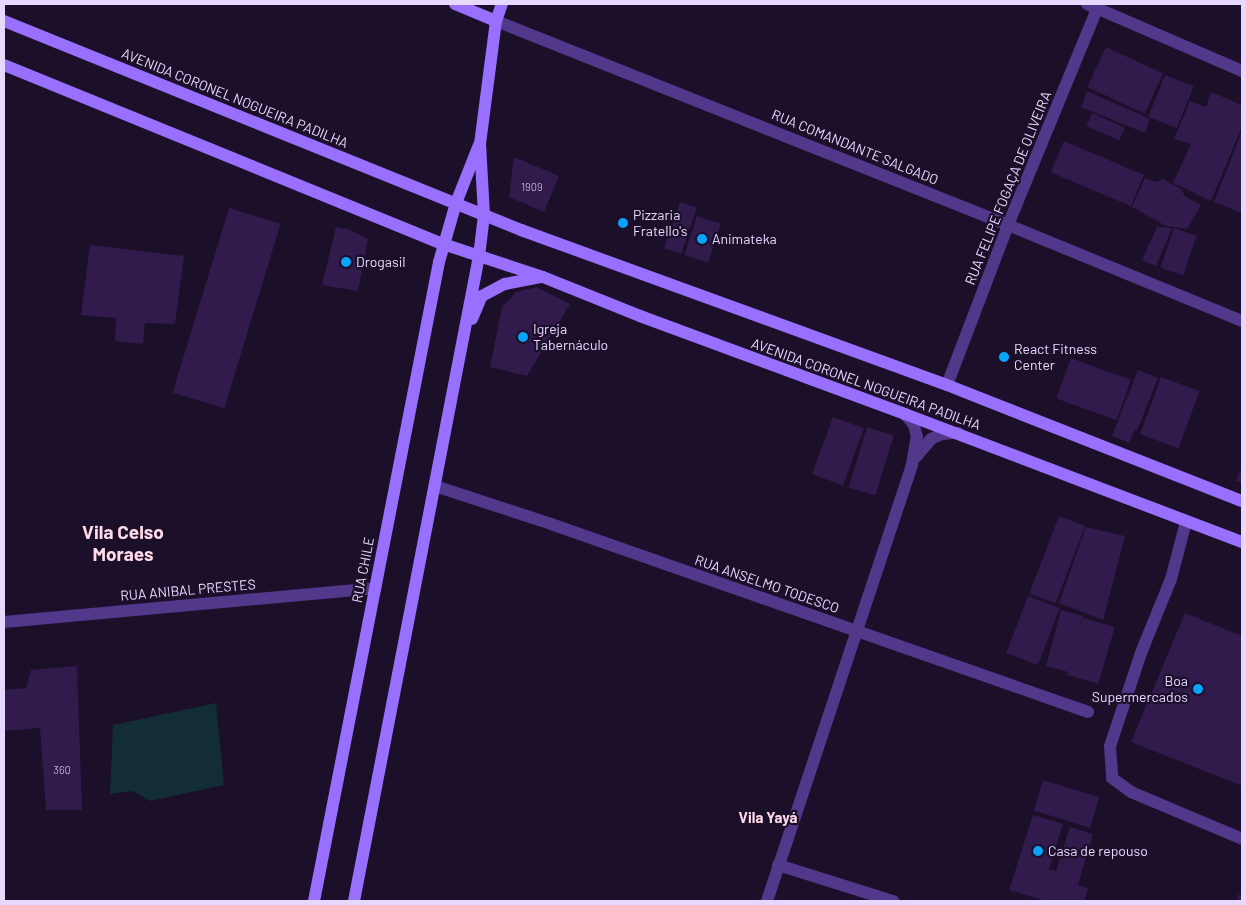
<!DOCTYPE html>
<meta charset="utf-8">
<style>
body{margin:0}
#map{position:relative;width:1246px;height:905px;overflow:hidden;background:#1b0f2a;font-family:Barlow,sans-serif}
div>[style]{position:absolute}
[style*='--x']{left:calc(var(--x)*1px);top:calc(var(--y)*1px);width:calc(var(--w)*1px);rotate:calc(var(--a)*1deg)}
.green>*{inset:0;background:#122d35}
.building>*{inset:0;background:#311a4c;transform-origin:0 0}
.lane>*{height:12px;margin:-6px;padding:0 6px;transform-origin:6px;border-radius:6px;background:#51388b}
.street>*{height:12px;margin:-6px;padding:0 6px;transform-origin:6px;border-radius:6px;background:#51388b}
.secondary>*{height:12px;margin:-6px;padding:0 6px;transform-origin:6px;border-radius:6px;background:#986fff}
.dots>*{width:14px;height:14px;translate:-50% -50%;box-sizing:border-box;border:2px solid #1b0f2a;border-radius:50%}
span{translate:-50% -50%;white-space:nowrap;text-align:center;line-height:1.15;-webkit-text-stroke:4.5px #1b0f2a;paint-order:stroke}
.number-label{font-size:11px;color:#baa8d2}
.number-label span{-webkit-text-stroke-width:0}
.street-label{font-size:14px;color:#e7d8ff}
.poi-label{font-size:14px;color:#e7d8ff}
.left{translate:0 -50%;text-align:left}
.right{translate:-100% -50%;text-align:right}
.neighbourhood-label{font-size:15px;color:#ffdae8;font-weight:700}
.district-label{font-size:19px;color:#ffdae8;font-weight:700}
.frame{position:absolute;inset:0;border:5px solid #e7d8ff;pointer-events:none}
</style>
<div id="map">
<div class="green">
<div style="clip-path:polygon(216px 703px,224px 785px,150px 801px,132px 791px,110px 794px,113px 725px)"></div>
</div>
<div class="building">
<div style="left:1106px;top:47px;width:63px;height:44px;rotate:25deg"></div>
<div style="left:1165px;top:75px;width:31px;height:45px;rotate:22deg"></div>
<div style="clip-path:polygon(1087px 91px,1150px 119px,1145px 133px,1081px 107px)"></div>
<div style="clip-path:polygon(1211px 92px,1242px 105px,1242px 127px,1211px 201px,1173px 183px,1191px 144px,1174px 139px,1190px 101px,1206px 107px)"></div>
<div style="left:1092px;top:113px;width:36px;height:14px;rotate:24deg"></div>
<div style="clip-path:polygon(1242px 131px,1242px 213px,1214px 202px)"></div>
<div style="left:1064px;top:141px;width:87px;height:34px;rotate:23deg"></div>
<div style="clip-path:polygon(514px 157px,559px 176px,544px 212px,509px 197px)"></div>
<div style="clip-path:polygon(1145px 178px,1156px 182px,1163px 179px,1181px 189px,1185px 196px,1201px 205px,1187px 229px,1166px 226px,1132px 207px)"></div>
<div style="left:680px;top:202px;width:18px;height:49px;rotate:19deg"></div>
<div style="left:229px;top:208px;width:54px;height:193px;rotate:17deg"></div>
<div style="left:697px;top:216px;width:25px;height:41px;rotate:18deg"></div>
<div style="clip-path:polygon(336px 227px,348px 229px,368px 239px,358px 291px,322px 285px)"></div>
<div style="clip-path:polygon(1157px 227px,1172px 228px,1156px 266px,1142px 260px)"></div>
<div style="left:1174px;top:228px;width:24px;height:42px;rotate:19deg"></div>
<div style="clip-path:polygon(90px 245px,184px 256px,175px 324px,145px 323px,143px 344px,115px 341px,116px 318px,81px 315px)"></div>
<div style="clip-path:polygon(537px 287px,570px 304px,527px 376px,490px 367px,502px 307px,516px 292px)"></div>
<div style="left:1071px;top:358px;width:64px;height:43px;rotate:20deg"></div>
<div style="clip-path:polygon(1138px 370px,1158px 378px,1137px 431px,1135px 429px,1129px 443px,1112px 436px)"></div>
<div style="left:1161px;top:377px;width:41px;height:61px;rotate:20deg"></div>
<div style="left:833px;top:417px;width:33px;height:61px;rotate:20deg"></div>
<div style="left:867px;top:427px;width:28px;height:63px;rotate:17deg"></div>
<div style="clip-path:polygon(1242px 467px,1242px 483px,1236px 481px)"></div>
<div style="left:1059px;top:516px;width:28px;height:83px;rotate:21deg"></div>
<div style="clip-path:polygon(1086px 527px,1125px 536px,1103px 620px,1059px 603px)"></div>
<div style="left:1028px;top:596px;width:34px;height:61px;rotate:21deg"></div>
<div style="left:1061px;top:610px;width:23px;height:58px;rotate:15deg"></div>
<div style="clip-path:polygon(1185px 613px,1242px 636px,1242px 786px,1131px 742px)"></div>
<div style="left:1083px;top:618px;width:33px;height:59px;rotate:16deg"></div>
<div style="clip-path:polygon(77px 666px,82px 810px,46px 810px,40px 728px,4px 731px,4px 690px,26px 688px,31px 670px)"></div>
<div style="left:1043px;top:780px;width:59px;height:32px;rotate:17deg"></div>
<div style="clip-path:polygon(1033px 815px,1063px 824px,1049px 869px,1056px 871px,1070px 827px,1093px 834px,1078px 885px,1088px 888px,1084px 901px,1046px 901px,1009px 890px)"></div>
<div style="clip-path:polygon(1239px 894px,1242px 895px,1242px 901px,1237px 901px)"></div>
</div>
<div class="lane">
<div style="--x:1186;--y:522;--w:59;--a:104.7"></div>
<div style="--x:1171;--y:579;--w:80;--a:112.1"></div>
<div style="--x:1141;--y:653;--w:98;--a:108.4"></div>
<div style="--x:1110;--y:746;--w:32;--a:86"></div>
<div style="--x:1112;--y:778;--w:24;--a:36"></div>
<div style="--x:1131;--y:792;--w:121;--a:22.9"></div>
</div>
<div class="street">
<div style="--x:1087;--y:4;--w:169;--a:23.4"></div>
<div style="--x:496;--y:21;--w:551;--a:21.72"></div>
<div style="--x:1008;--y:225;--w:253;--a:22.3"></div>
<div style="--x:947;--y:385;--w:171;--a:-69.1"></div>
<div style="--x:1008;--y:225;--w:239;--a:-67.6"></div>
<div style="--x:916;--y:457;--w:23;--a:-50"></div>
<div style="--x:931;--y:439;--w:12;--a:-24"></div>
<div style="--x:942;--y:434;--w:16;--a:-4"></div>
<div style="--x:435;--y:486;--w:122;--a:18.1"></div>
<div style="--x:551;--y:524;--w:569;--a:19.29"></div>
<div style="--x:4;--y:622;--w:373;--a:-5.2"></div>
<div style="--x:778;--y:865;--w:121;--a:17.4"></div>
<div style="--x:767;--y:901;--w:460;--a:-71.6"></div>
<div style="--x:912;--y:464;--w:27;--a:-80"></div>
<div style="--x:917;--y:437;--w:12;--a:-104"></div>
<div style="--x:914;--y:425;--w:14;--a:-129"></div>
</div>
<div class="secondary">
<div style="--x:455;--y:4;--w:44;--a:22.5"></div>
<div style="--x:4;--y:21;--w:558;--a:22.01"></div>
<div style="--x:521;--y:230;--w:453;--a:20"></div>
<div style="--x:947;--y:385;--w:317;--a:21.5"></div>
<div style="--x:4;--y:65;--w:474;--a:22.2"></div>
<div style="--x:443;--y:244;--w:105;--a:18.3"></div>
<div style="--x:543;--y:277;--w:105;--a:21.9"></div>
<div style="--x:640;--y:316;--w:283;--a:20.3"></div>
<div style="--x:905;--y:414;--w:360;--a:20.8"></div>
<div style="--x:472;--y:319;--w:25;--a:-67"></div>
<div style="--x:482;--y:296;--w:26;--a:-28"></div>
<div style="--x:505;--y:284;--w:36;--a:-11"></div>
<div style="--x:314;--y:901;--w:651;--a:-78.93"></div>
<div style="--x:439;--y:262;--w:61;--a:-73.9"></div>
<div style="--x:456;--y:203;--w:62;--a:-68.4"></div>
<div style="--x:354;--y:901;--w:657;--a:-79.03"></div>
<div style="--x:479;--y:256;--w:41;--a:-83"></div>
<div style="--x:484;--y:215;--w:71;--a:-93.2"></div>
<div style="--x:480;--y:144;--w:124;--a:-82.6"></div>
<div style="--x:496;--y:21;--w:18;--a:-71"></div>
</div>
<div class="dots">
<div style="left:623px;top:223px;background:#04a5ff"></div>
<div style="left:702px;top:239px;background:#04a5ff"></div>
<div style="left:346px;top:262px;background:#04a5ff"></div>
<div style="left:523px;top:337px;background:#04a5ff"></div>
<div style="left:1004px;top:357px;background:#04a5ff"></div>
<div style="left:1198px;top:689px;background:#04a5ff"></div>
<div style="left:1038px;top:851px;background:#04a5ff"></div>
</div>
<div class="number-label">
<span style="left:532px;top:187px">1909</span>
<span style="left:62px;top:770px">360</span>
</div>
<div class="street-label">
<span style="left:235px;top:98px;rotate:22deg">AVENIDA CORONEL NOGUEIRA PADILHA</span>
<span style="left:855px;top:147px;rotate:22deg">RUA COMANDANTE SALGADO</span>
<span style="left:1008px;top:188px;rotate:-68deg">RUA FELIPE FOGAÇA DE OLIVEIRA</span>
<span style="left:866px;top:384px;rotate:20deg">AVENIDA CORONEL NOGUEIRA PADILHA</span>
<span style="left:363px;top:570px;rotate:-79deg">RUA CHILE</span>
<span style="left:767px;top:584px;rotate:19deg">RUA ANSELMO TODESCO</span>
<span style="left:188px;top:590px;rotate:-5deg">RUA ANIBAL PRESTES</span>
</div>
<div class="poi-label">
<span class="left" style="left:633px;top:223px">Pizzaria<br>Fratello's</span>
<span class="left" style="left:712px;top:239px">Animateka</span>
<span class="left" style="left:356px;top:262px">Drogasil</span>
<span class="left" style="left:533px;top:337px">Igreja<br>Tabernáculo</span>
<span class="left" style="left:1014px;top:357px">React Fitness<br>Center</span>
<span class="right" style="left:1188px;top:689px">Boa<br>Supermercados</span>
<span class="left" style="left:1048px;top:851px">Casa de repouso</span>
</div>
<div class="neighbourhood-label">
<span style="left:768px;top:818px">Vila Yayá</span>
</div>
<div class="district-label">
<span style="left:123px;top:543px">Vila Celso<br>Moraes</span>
</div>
<div class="frame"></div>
</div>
